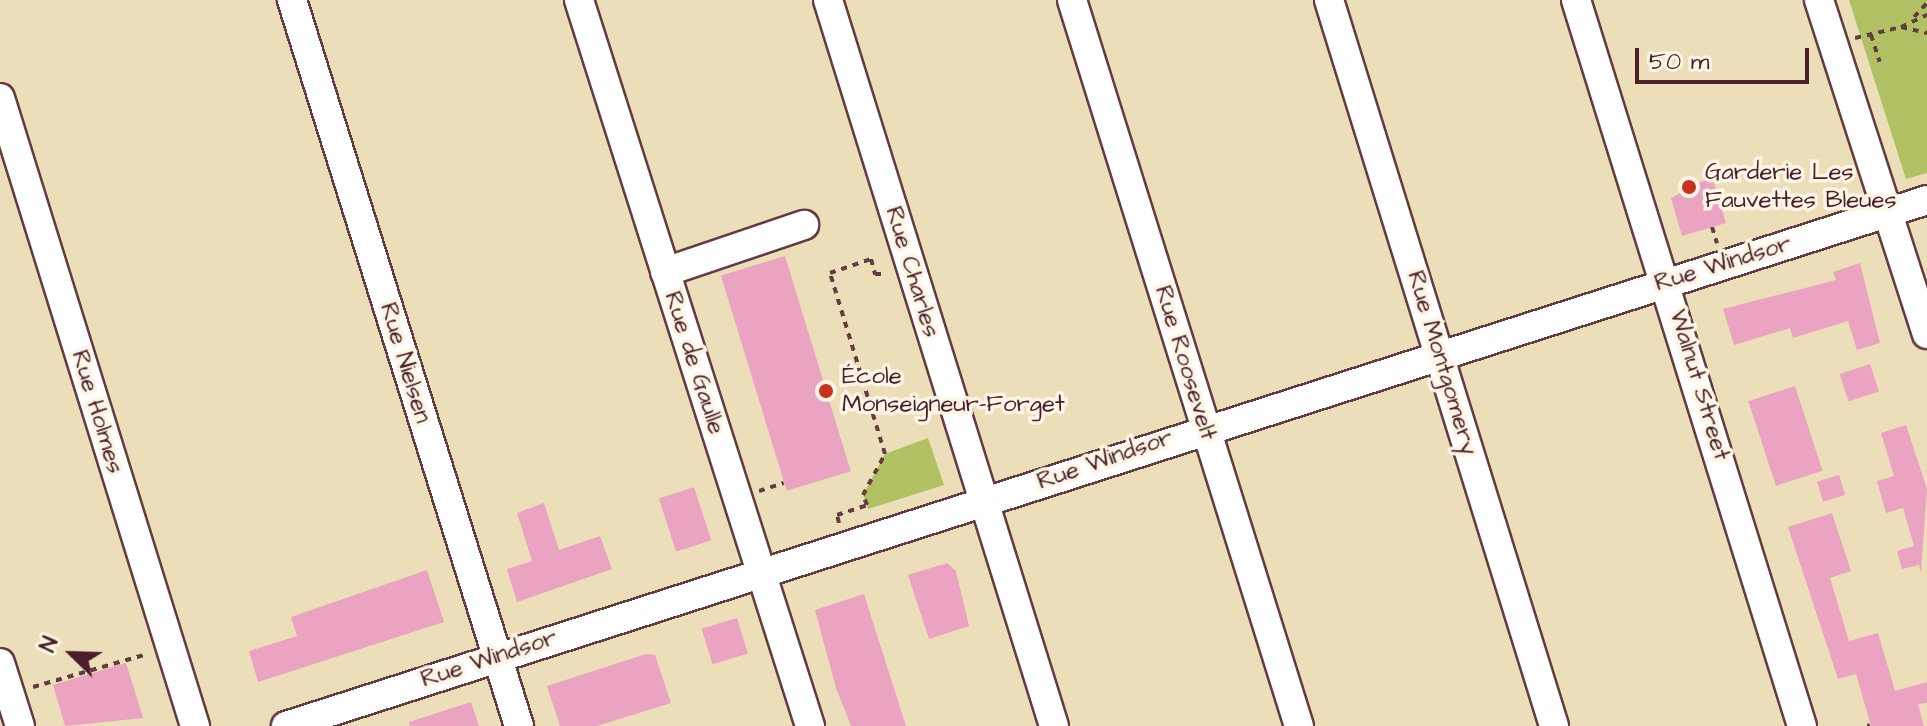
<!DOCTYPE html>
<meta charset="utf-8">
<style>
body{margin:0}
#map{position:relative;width:1927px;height:726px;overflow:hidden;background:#eddeba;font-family:"Architects Daughter",sans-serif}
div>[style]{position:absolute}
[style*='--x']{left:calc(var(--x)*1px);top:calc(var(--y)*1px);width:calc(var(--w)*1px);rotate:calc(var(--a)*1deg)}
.green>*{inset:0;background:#b1c062}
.building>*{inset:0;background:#eaa3c1;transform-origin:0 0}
.path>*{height:4px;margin-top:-2px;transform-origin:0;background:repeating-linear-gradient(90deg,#623c40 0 6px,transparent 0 12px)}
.roads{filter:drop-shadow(2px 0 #623c40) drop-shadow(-2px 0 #623c40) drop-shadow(0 2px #623c40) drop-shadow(0 -2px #623c40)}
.minor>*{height:28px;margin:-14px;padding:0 14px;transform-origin:14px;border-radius:14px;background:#fff}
.dots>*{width:22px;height:22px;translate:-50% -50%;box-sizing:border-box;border:4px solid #fcf5e5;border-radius:50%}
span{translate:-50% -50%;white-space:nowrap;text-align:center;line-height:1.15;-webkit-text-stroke:7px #fcf5e5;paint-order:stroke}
.poi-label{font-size:24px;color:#4a1f2b}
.left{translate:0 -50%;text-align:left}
.street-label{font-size:24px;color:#4a1f2b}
.north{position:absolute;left:32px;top:614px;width:80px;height:80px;-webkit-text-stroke:6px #fcf5e5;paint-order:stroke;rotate:293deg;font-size:22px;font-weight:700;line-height:32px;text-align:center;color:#4a1f2b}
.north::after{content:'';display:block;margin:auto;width:28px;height:36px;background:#4a1f2b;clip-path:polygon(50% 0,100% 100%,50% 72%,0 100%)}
.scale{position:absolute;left:1635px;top:48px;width:174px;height:36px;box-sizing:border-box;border:4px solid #4a1f2b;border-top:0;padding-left:10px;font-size:24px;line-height:28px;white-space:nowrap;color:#4a1f2b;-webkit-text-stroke:6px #fcf5e5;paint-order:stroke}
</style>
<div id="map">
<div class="green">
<div style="clip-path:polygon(1849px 0,1927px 0,1927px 173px,1906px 179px)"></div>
<div style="clip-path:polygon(928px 438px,944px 485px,868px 509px,863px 495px,885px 454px)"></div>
</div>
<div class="building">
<div style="clip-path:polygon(1712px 176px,1726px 223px,1682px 236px,1671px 198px)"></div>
<div style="left:785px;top:256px;width:225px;height:67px;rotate:73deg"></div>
<div style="clip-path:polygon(1860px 263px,1880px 343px,1857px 350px,1848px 321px,1793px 338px,1790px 328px,1734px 345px,1723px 309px,1836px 280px,1833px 272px)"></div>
<div style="left:1870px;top:364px;width:29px;height:32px;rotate:72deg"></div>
<div style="left:1795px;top:386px;width:89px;height:49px;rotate:72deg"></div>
<div style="clip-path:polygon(1906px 425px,1927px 489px,1921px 573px,1919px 565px,1902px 569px,1897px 551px,1914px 546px,1903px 508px,1886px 513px,1877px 481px,1894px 476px,1881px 433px)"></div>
<div style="left:1839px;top:475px;width:21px;height:23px;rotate:73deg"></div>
<div style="left:694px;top:487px;width:56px;height:37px;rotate:72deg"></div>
<div style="clip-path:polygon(544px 503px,559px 550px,600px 536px,612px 569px,517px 602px,507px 569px,532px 561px,517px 513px)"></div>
<div style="clip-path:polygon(1832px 513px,1851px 571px,1830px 578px,1849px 641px,1878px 633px,1895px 691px,1927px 682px,1927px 703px,1918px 704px,1924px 726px,1871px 726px,1856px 674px,1838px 679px,1788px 527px)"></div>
<div style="clip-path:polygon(947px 563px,956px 571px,969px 626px,929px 639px,908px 575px)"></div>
<div style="clip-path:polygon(427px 570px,444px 622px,258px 682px,249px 651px,297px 636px,291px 617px)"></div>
<div style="clip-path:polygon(864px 594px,906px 726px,851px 726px,836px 688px,815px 610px)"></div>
<div style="left:737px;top:618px;width:37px;height:37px;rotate:73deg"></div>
<div style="clip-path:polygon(646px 654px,655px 655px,671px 703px,597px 726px,560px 726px,547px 686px)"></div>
<div style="clip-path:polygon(126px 663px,143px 718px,65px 726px,53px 685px)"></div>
<div style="clip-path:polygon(471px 702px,479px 726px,410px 726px,409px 722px)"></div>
</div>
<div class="path">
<div style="--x:1914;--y:17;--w:19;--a:-47"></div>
<div style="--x:1901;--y:27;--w:29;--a:-25"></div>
<div style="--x:1871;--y:35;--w:28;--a:72"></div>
<div style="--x:1855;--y:38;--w:47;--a:-13.4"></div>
<div style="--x:1901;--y:27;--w:27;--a:13"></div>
<div style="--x:1712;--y:227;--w:17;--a:73"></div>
<div style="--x:759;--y:491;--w:26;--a:-18"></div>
<div style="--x:839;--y:523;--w:8;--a:-104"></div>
<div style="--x:837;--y:515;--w:32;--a:-18"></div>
<div style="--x:867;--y:505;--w:11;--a:-112"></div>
<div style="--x:863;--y:495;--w:47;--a:-61.8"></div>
<div style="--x:885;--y:454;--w:189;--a:-106.9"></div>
<div style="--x:830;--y:273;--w:43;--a:-18.9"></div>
<div style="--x:871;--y:259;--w:16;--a:75"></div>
<div style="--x:875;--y:274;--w:11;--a:0"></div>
<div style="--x:33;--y:687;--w:119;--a:-16.1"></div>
<div style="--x:1867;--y:726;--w:3;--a:-18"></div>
</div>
<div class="roads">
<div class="minor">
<div style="--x:292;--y:0;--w:761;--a:72.64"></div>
<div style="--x:579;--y:0;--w:762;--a:72.35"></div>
<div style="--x:828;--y:0;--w:760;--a:72.71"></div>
<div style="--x:1072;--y:0;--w:761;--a:72.64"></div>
<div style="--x:1329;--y:0;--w:760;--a:72.78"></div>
<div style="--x:1576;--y:0;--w:760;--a:72.71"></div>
<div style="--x:1819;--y:0;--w:351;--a:72.1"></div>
<div style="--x:0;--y:98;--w:658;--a:72.75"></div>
<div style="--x:665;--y:272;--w:147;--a:-18.7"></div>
<div style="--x:0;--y:663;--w:66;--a:72.4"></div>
<div style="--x:286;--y:726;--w:1723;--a:-17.77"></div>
</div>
</div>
<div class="dots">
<div style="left:1689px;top:187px;background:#c8321e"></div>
<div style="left:826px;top:391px;background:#c8321e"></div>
</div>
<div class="poi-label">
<span class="left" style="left:1705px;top:187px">Garderie Les<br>Fauvettes Bleues</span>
<span class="left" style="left:842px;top:391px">École<br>Monseigneur-Forget</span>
</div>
<div class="street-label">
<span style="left:1723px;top:264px;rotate:-17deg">Rue Windsor</span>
<span style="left:912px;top:272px;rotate:73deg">Rue Charles</span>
<span style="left:405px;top:363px;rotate:73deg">Rue Nielsen</span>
<span style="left:694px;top:363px;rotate:72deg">Rue de Gaulle</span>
<span style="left:1185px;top:363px;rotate:73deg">Rue Roosevelt</span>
<span style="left:1442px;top:363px;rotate:73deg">Rue Montgomery</span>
<span style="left:1699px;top:385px;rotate:73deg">Walnut Street</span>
<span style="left:97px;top:412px;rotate:73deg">Rue Holmes</span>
<span style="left:1105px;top:460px;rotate:-19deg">Rue Windsor</span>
<span style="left:489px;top:659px;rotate:-18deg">Rue Windsor</span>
</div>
<div class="north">N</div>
<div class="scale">50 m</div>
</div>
